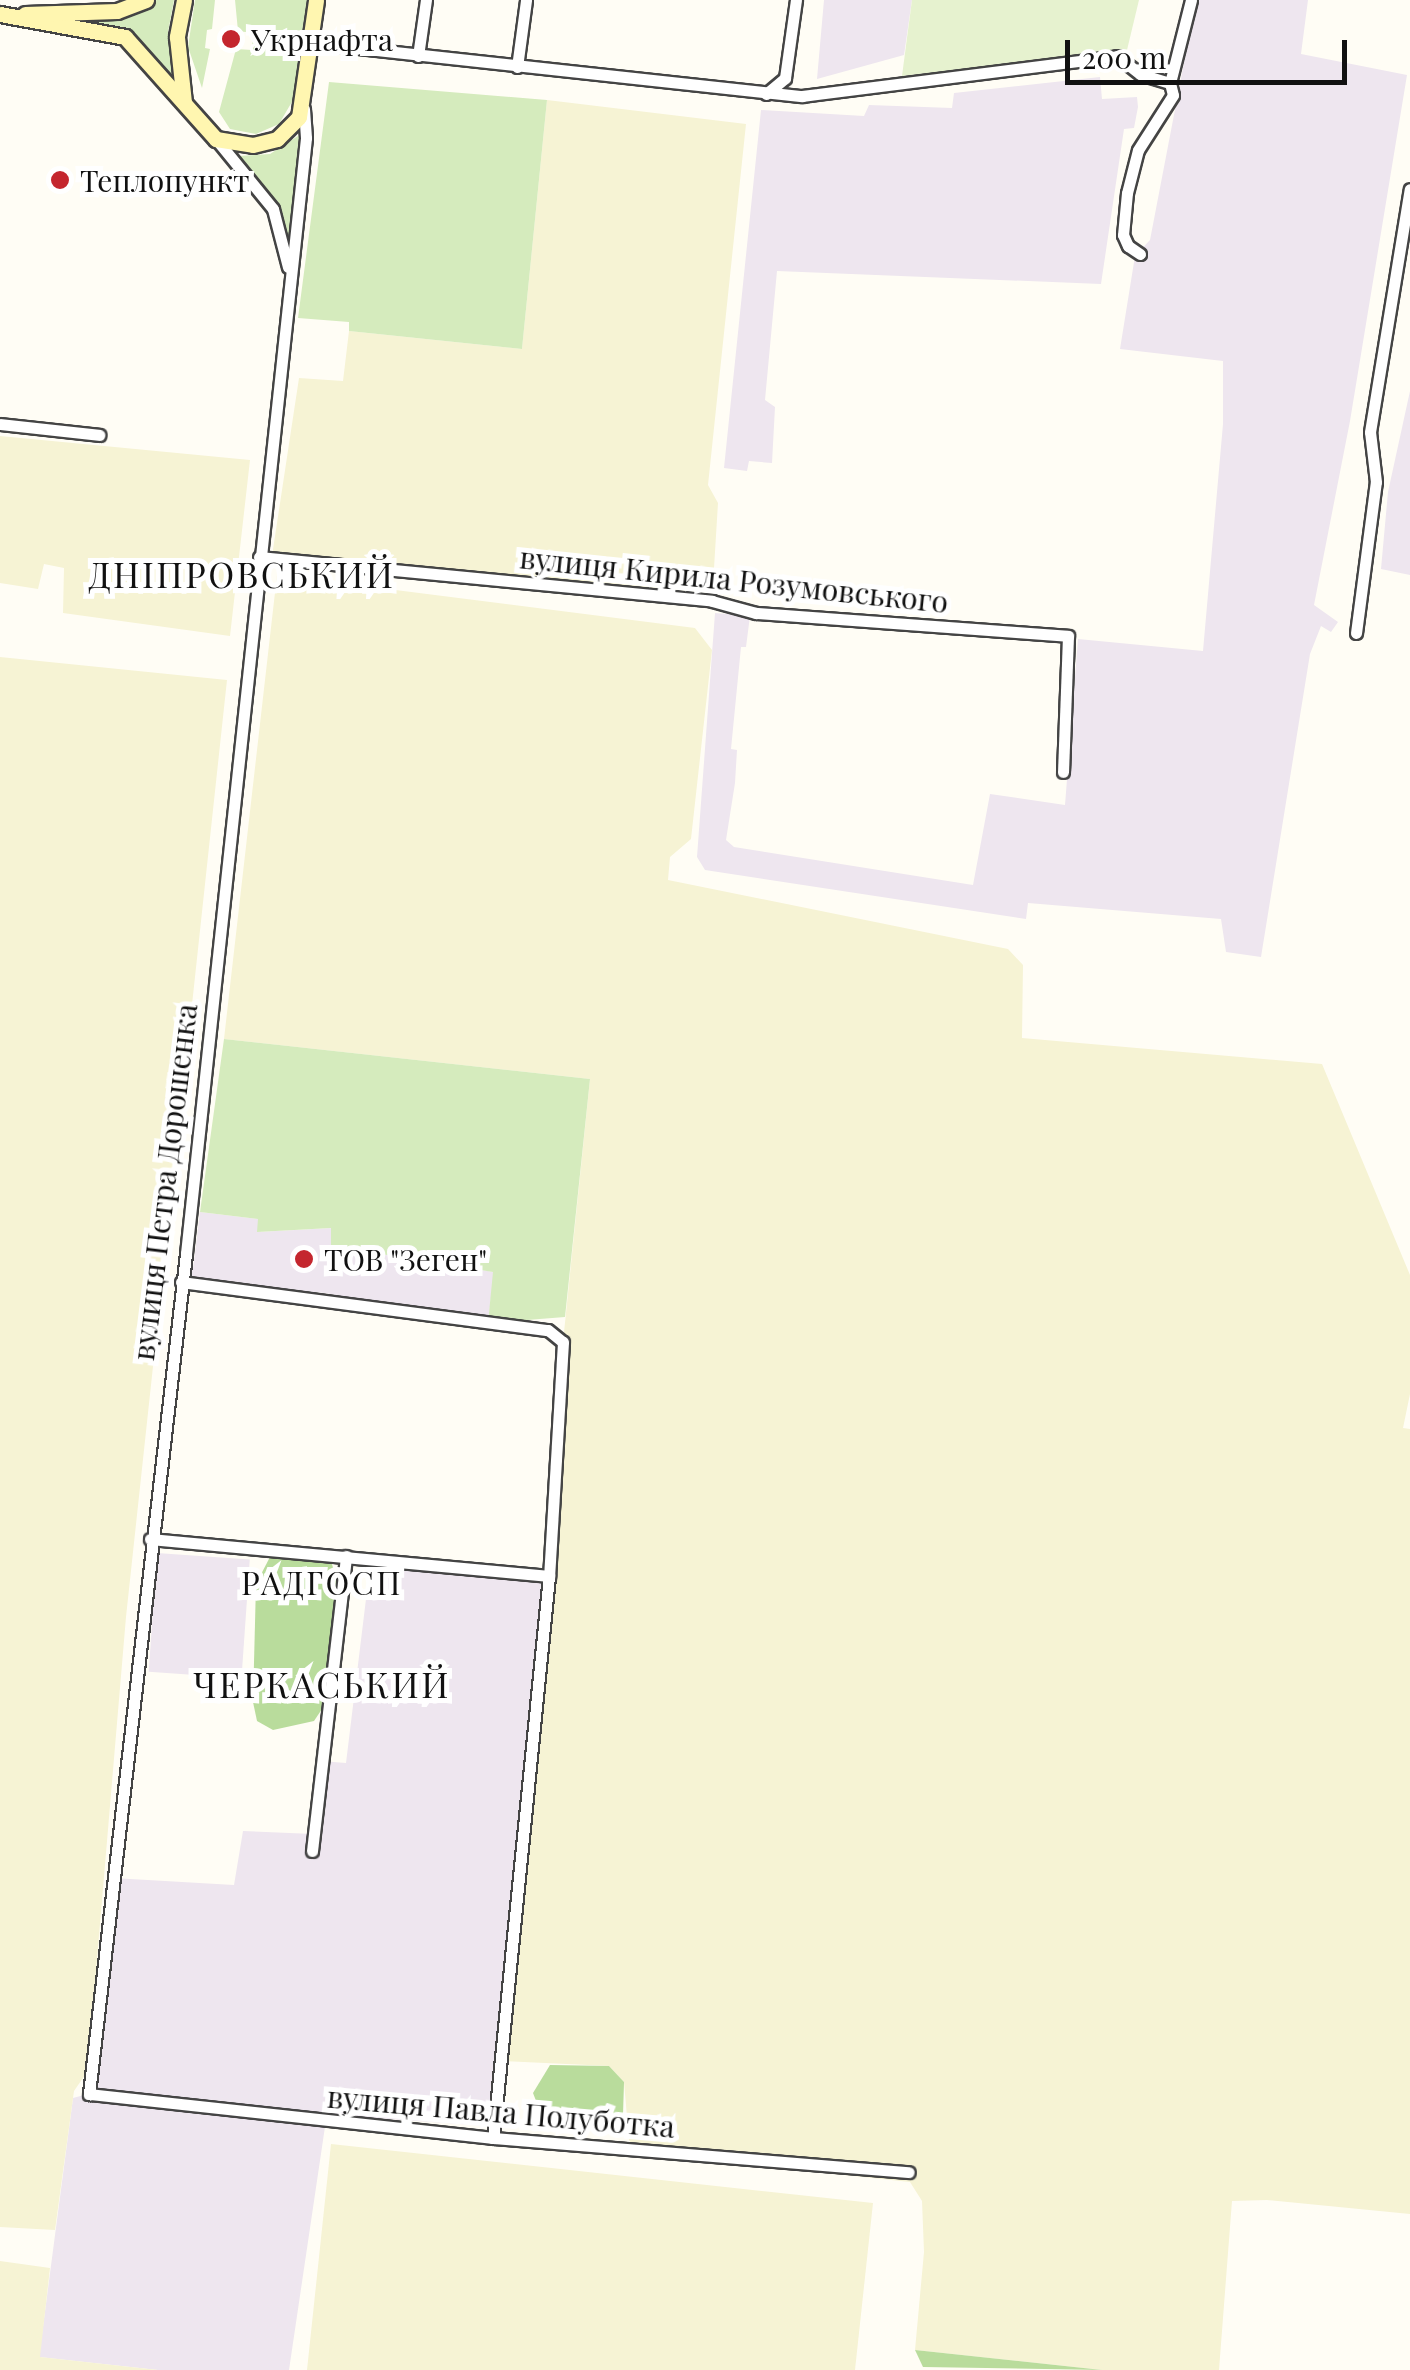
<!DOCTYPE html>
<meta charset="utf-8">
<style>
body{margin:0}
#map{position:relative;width:1410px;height:2370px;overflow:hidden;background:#fffdf5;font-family:"Playfair Display",serif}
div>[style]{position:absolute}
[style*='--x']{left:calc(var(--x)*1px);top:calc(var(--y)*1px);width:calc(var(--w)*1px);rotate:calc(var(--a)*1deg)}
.industrial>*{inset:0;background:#eee6ef;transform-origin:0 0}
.farmland>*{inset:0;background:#f6f3d4}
.green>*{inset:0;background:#d5ebbd}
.forest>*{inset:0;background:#b9dc9c}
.pitch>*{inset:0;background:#e6f2cf}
.roads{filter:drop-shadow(2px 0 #444) drop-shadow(-2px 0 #444) drop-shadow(0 2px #444) drop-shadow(0 -2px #444)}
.minor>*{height:11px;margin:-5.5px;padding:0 5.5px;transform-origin:5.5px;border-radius:5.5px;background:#fff}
.secondary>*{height:15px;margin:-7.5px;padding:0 7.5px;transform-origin:7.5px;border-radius:7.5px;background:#fff6b0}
.dots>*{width:28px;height:28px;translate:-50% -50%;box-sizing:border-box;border:5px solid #fff;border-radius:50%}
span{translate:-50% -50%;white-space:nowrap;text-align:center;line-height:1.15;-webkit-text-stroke:10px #fff;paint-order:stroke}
.poi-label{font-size:30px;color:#111}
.left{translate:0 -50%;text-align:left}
.street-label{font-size:30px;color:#111}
.neighbourhood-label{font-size:32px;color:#111;letter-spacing:2.5px}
.quarter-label{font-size:35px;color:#111;letter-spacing:2.5px}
.scale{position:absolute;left:1065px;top:40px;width:282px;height:45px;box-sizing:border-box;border:5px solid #111;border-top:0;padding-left:12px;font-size:30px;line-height:35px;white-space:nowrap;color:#111;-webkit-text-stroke:8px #fff;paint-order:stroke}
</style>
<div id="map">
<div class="industrial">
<div style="clip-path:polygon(824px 0,912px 0,904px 55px,817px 79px)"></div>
<div style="clip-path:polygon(1196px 0,1308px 0,1301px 54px,1407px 75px,1350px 421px,1314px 605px,1338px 622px,1331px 632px,1321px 626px,1310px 654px,1261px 957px,1226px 952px,1221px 919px,1028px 903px,1026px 919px,705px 870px,697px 857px,715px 613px,750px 616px,746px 647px,741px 647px,731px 749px,737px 750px,735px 783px,726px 840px,734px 847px,973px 885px,990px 794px,1065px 805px,1078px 639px,1203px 651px,1223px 424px,1223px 361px,1120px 349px,1135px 256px,1150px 240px)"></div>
<div style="clip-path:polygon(1100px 77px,1102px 99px,1137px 97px,1138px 107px,1134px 128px,1124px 129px,1101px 284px,777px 271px,765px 400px,775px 407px,772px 463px,749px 461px,747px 471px,724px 468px,761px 110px,864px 116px,869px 105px,952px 108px,954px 93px)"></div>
<div style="clip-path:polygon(1410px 391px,1410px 575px,1381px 569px,1388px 492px)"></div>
<div style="clip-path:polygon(200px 1212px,259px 1219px,258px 1232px,332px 1228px,332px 1246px,494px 1272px,488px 1323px,325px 1293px,185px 1281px,187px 1269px,193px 1269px)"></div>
<div style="left:157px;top:1553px;width:93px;height:119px;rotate:4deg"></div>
<div style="clip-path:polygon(371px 1558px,549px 1576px,500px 2061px,488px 2126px,231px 2108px,326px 2120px,289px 2370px,158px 2370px,39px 2357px,73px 2098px,88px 2094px,113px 1878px,234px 1885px,243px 1831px,313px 1834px,321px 1761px,346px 1763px)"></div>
</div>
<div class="farmland">
<div style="clip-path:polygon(547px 100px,746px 124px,708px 485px,718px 503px,712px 601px,272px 556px,299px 378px,343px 381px,349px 331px,522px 349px)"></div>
<div style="clip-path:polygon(0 436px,250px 460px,230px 636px,63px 613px,64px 568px,44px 564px,38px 589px,0 583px)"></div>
<div style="clip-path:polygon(277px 575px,695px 628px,712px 650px,691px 839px,670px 857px,668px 880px,1008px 949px,1023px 965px,1022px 1038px,1322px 1064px,1410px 1275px,1410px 1394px,1403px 1428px,1410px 1429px,1410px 2214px,1267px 2200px,1232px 2201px,1219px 2370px,1102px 2370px,915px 2350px,924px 2252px,922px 2201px,910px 2182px,636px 2153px,629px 2140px,624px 2082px,609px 2066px,500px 2061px,549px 1576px,563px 1342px,590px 1079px,224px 1039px)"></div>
<div style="clip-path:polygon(0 657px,227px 680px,126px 1617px,91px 2030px,85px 2075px,74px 2091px,55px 2230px,0 2227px)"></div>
<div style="clip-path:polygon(331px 2144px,873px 2203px,855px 2370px,307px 2370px)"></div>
<div style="clip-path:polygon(0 2261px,50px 2268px,40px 2357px,158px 2370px,0 2370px)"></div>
</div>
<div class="green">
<div style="clip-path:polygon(157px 0,174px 0,168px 32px,175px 84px,127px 31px,63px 18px,126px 15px)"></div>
<div style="clip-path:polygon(195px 0,215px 0,212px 29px,207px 30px,205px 48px,210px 49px,202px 88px,188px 47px)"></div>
<div style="clip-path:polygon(235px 0,307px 0,293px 100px,279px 124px,256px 134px,230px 129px,219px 112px,236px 49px,252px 50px,253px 33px,238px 31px)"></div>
<div style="clip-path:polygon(329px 82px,547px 100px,522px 349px,349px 331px,349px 322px,298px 318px)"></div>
<div style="clip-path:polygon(301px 134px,290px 239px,289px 239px,277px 204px,238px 156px,270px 154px)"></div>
<div style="clip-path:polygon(224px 1039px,590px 1079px,565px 1317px,488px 1323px,493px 1272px,331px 1246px,331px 1228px,257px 1232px,258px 1219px,200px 1212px)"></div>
</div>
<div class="forest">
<div style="clip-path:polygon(271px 1555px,331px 1561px,337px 1581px,322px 1709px,314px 1721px,273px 1730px,257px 1721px,253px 1702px,256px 1584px)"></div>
<div style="clip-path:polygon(550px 2065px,609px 2066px,624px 2082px,623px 2114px,611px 2129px,543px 2119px,533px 2093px)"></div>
<div style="clip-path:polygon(915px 2350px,1102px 2370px,923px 2367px)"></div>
</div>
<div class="pitch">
<div style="clip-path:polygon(912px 0,1139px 0,1127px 50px,902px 76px)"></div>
</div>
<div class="roads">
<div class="minor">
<div style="--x:312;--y:43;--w:493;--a:6.2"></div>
<div style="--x:802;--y:96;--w:318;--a:-7.2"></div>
<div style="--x:1117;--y:56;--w:29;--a:38"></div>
<div style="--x:1140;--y:74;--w:31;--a:17"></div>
<div style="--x:418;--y:56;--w:57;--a:-81.9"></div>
<div style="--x:517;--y:67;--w:68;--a:-82.3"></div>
<div style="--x:766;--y:94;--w:25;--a:-40"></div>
<div style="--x:785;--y:78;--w:79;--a:-82"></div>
<div style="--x:304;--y:109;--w:29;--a:86"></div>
<div style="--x:306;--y:138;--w:1122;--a:96.14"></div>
<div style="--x:186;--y:1254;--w:846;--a:96.59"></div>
<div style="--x:89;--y:2094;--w:406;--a:6.2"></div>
<div style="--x:493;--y:2138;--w:417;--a:4.7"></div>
<div style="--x:216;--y:139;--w:90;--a:50.8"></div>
<div style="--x:273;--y:209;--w:60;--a:75.5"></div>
<div style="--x:1140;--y:254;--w:14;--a:-146"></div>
<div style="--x:1128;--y:246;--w:12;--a:-114"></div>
<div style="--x:1123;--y:235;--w:42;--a:-84.6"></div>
<div style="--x:1127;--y:193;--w:44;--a:-75.7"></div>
<div style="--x:1138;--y:150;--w:65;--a:-57.5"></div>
<div style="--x:1173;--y:95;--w:12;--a:-104"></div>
<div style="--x:1170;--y:83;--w:86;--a:-75.8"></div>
<div style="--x:0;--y:424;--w:100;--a:6.3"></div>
<div style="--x:259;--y:557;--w:455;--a:5.5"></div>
<div style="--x:712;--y:601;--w:46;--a:15.3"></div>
<div style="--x:756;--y:613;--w:313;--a:4.2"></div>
<div style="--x:1068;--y:636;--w:136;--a:92.1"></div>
<div style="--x:1356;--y:633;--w:152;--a:-82.5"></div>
<div style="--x:1376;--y:482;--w:50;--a:-96.8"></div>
<div style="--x:1370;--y:432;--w:246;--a:-80.7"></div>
<div style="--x:181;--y:1282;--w:370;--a:7.5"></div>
<div style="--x:548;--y:1330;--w:19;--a:39"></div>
<div style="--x:563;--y:1342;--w:234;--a:93.4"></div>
<div style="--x:549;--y:1576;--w:565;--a:95.69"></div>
<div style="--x:150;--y:1539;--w:401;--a:5.3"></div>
<div style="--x:312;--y:1851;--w:297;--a:-83.4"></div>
</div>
<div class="secondary">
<div style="--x:184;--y:0;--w:38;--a:101"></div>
<div style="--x:177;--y:37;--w:65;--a:83.9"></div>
<div style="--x:0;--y:14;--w:127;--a:10.4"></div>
<div style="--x:125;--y:37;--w:137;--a:48.3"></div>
<div style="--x:216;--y:139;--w:37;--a:9"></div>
<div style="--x:253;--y:145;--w:25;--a:-14"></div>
<div style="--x:277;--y:139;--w:31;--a:-45"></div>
<div style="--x:299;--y:117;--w:118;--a:-81.7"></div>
<div style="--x:25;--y:14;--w:92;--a:-1.9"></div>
<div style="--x:117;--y:11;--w:31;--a:-21"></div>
</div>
</div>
<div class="dots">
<div style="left:231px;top:39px;background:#c4262e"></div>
<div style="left:60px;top:180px;background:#c4262e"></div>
<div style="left:304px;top:1259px;background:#c4262e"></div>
</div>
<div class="poi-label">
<span class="left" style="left:251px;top:39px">Укрнафта</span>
<span class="left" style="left:80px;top:180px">Теплопункт</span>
<span class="left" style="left:324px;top:1259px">ТОВ "Зеген"</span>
</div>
<div class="street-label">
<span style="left:734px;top:579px;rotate:6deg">вулиця Кирила Розумовського</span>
<span style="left:164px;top:1182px;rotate:-83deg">вулиця Петра Дорошенка</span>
<span style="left:501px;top:2111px;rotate:5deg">вулиця Павла Полуботка</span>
</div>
<div class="neighbourhood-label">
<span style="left:322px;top:1582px">РАДГОСП</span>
</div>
<div class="quarter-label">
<span style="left:242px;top:574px">ДНІПРОВСЬКИЙ</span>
<span style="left:322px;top:1684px">ЧЕРКАСЬКИЙ</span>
</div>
<div class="scale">200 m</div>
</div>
